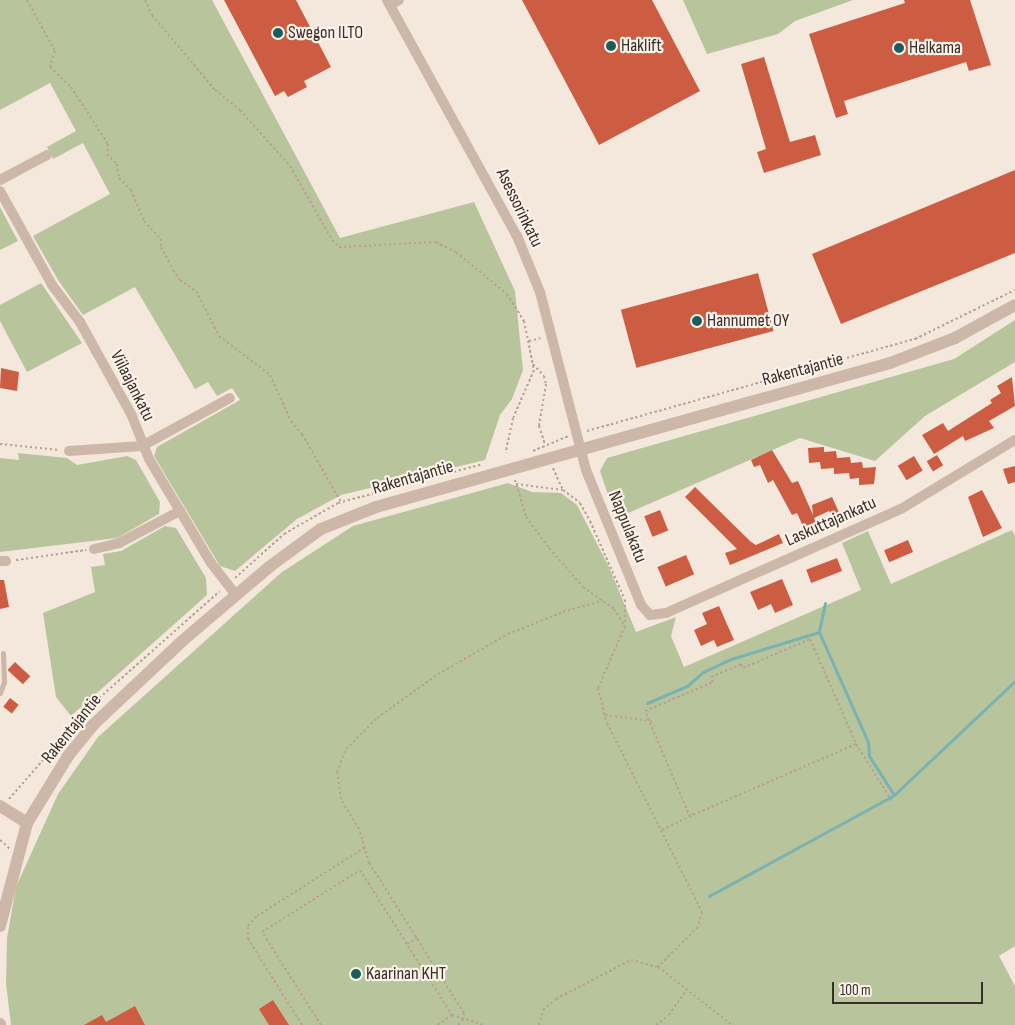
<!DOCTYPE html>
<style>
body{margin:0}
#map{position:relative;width:1015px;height:1025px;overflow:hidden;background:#f4e8dd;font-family:"Sofia Sans Condensed",sans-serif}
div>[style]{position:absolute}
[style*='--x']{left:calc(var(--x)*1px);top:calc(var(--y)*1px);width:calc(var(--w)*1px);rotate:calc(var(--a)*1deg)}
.green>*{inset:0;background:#b8c49c}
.stream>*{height:3px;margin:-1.5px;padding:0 1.5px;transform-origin:1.5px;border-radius:1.5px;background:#7ab2b2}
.building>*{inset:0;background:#cc5d42;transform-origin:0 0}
.path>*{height:2px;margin-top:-1px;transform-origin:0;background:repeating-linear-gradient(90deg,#b9a092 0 2.5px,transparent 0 5px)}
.service>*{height:5px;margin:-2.5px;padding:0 2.5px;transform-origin:2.5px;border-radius:2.5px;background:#cdb7a8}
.minor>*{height:10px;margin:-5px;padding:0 5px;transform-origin:5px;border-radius:5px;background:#cdb7a8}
.tertiary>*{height:12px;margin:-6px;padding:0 6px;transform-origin:6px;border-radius:6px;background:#cdb7a8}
.dots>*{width:14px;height:14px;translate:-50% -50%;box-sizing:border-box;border:2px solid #fbf2ea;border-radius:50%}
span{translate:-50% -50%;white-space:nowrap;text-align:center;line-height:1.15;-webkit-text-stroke:4.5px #fbf2ea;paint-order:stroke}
.poi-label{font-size:18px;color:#392d28}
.left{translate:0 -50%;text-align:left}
.street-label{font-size:18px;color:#392d28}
.scale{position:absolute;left:832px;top:982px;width:151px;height:22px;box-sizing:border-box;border:2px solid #392d28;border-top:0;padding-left:6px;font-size:15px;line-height:18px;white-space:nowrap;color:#392d28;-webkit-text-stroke:4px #fbf2ea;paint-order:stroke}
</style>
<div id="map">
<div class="green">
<div style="clip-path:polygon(0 0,212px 0,340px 238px,474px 202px,515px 291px,523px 370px,512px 399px,500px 415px,485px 460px,341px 495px,297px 519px,235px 571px,220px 566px,154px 456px,157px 447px,240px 400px,232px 388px,217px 396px,208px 382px,195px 389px,135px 287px,83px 315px,58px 280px,33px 236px,110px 194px,83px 143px,53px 159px,47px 147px,76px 131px,50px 83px,0 110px)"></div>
<div style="clip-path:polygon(683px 0,853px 0,795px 21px,778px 34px,707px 54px)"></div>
<div style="clip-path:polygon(0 207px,18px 241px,0 250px)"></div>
<div style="clip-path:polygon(41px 283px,82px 343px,27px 372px,0 321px,0 305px)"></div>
<div style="clip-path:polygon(1015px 320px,1015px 362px,925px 416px,875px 461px,800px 438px,619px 517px,609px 498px,600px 471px,607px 458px,954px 359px)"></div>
<div style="clip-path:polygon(18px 453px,67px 458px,77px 465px,127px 456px,136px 460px,160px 502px,159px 514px,117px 538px,0 552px,0 458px,19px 460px)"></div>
<div style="clip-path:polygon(508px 483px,532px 492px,561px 493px,577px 505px,609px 567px,636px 632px,676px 617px,671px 636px,684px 667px,861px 590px,842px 543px,868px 531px,891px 584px,1012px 530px,1015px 536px,1015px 946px,999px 956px,1015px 986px,1015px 1025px,11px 1025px,6px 984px,7px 938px,16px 887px,58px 794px,98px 737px,282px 572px,353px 526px)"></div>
<div style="clip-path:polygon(165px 526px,176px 528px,206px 578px,207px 595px,71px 716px,56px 697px,43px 613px,95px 592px,91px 567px,105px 565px,103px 554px,121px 551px)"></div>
</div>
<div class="stream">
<div style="--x:825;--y:603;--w:30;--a:102"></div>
<div style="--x:819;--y:632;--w:120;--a:66"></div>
<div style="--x:868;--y:742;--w:14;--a:86"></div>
<div style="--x:869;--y:756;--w:46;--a:57.3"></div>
<div style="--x:647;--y:703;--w:43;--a:-23"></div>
<div style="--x:687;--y:686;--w:21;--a:-41"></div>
<div style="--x:703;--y:672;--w:31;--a:-25"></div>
<div style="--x:731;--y:659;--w:92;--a:-17.1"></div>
<div style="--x:709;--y:896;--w:211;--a:-28.6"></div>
<div style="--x:894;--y:795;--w:166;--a:-43.3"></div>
</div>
<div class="building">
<div style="clip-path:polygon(224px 0,296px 0,331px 67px,304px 81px,307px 87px,288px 97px,284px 91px,275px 96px)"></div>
<div style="clip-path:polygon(522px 0,652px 0,700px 91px,599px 145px)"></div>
<div style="clip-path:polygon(904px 0,970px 0,991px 65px,969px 71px,966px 62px,844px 101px,848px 114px,836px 118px,809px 34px,905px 3px)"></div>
<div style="clip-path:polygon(764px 57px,790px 142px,815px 135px,821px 155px,764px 173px,757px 152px,766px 149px,741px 64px)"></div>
<div style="clip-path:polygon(1015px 170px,1015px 253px,841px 324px,812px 254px)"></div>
<div style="left:758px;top:273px;width:60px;height:142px;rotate:75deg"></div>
<div style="clip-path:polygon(1px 368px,19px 372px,17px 391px,0 388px)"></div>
<div style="clip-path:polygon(1012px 377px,1015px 406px,989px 421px,994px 428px,965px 441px,963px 436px,934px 454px,922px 435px,943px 423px,948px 431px,992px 403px,990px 400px,1001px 393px,997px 386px)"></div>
<div style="clip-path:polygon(824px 447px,824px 452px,836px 451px,837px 458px,850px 457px,851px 463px,862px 462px,863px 468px,876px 467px,874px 484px,859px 485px,859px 478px,850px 479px,849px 473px,834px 474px,834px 468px,821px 469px,820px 462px,809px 463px,808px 448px)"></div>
<div style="clip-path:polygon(772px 450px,792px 483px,798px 481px,813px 515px,812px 505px,832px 497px,841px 517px,834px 520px,829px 511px,814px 518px,818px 528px,806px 533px,797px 513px,792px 515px,773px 480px,768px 483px,760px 465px,754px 467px,751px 460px)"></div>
<div style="left:937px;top:455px;width:12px;height:12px;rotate:59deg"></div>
<div style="left:914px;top:456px;width:17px;height:19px;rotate:59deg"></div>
<div style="clip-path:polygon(1015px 466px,1015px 482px,1008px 484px,1003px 469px)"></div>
<div style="clip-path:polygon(695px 487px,751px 542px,756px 545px,779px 534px,783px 543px,730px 565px,725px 553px,737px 549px,685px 497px)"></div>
<div style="clip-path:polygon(982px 490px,1002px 528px,983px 537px,968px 497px)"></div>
<div style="left:660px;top:510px;width:22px;height:17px;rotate:68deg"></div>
<div style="left:908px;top:540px;width:13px;height:26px;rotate:67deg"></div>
<div style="left:686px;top:555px;width:21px;height:31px;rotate:67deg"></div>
<div style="left:837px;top:558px;width:14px;height:33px;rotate:69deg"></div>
<div style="clip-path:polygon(782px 579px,793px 605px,775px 613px,771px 604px,758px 610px,750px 592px)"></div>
<div style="clip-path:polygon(0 580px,4px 580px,9px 607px,0 609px)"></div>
<div style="clip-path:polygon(719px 606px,734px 640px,717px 647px,714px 640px,701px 646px,694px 630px,707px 624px,702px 613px)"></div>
<div style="left:15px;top:662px;width:21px;height:11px;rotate:43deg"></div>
<div style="left:10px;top:698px;width:11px;height:11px;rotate:38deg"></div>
<div style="clip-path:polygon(273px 1000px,289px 1025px,269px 1025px,259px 1009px)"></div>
<div style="clip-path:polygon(135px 1006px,145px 1025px,84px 1025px,102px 1015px,106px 1022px)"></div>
</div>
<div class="path">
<div style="--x:27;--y:0;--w:58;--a:61.2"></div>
<div style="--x:55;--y:51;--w:17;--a:107"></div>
<div style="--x:50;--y:67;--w:29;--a:44"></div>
<div style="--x:71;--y:87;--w:68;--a:57"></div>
<div style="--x:108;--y:144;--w:10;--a:96"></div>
<div style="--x:107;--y:154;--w:14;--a:45"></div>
<div style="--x:117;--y:164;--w:14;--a:82"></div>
<div style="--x:119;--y:178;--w:17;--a:45"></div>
<div style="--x:131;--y:190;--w:34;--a:67"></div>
<div style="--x:144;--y:221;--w:25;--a:47"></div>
<div style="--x:161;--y:239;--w:8;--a:90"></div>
<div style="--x:161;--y:247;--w:26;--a:62"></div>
<div style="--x:173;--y:270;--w:12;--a:55"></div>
<div style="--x:180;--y:280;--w:19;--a:35"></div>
<div style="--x:196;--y:291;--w:51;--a:62.9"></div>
<div style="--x:219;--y:336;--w:64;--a:37.4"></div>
<div style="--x:270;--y:375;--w:51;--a:65.5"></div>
<div style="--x:291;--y:421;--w:17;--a:50"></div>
<div style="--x:302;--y:434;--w:78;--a:60.2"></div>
<div style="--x:145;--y:0;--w:17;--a:65"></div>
<div style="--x:152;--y:15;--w:98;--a:50"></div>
<div style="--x:215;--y:90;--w:32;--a:39"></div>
<div style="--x:240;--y:110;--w:75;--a:48.2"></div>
<div style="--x:290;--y:166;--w:85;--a:60.4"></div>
<div style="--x:332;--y:240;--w:10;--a:45"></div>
<div style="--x:339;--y:247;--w:97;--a:-3"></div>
<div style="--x:436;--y:242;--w:22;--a:27"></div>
<div style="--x:456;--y:252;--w:66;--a:39.5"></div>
<div style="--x:507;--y:294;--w:32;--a:58"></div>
<div style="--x:524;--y:321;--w:50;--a:78.5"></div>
<div style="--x:534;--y:370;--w:52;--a:113.6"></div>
<div style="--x:513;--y:418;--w:35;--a:102"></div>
<div style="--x:529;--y:341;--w:12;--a:-14"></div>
<div style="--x:533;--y:364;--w:16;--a:47"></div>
<div style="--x:544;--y:376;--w:8;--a:76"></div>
<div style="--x:546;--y:384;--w:43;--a:99.5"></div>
<div style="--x:539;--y:426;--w:20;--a:72"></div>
<div style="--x:587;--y:431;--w:341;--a:-15.7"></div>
<div style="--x:915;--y:339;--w:111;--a:-26.1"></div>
<div style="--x:0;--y:444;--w:60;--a:5.7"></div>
<div style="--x:533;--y:451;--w:38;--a:-23"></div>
<div style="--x:553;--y:468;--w:24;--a:66"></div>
<div style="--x:563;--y:490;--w:21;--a:37"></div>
<div style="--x:580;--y:503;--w:21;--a:61"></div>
<div style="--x:590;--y:521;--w:86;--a:66.1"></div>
<div style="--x:625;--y:600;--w:26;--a:90"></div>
<div style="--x:515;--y:480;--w:39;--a:73"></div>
<div style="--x:526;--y:517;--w:39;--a:53"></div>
<div style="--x:549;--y:548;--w:52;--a:48.9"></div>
<div style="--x:583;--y:587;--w:38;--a:35"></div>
<div style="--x:614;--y:609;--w:20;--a:57"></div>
<div style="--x:625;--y:626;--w:68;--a:113.5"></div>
<div style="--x:598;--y:688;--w:36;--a:76"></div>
<div style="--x:607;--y:723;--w:212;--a:63.3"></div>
<div style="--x:702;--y:912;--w:16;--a:105"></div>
<div style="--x:698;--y:927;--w:57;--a:135"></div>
<div style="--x:516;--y:484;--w:47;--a:7.3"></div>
<div style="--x:16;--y:560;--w:71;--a:-8.1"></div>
<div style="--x:235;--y:578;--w:66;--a:-41.9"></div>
<div style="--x:284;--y:534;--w:62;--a:-29.9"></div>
<div style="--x:338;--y:503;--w:150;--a:-15.1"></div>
<div style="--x:605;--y:715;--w:47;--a:7.3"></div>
<div style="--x:856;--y:744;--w:67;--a:57.7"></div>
<div style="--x:9;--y:799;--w:121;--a:-49"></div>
<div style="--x:88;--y:708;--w:176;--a:-41.6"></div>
<div style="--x:690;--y:817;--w:115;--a:-113"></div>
<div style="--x:645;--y:711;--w:74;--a:-23.1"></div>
<div style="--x:713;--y:682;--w:5;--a:-112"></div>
<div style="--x:711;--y:677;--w:33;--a:-23"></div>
<div style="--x:741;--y:664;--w:4;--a:63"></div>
<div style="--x:743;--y:668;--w:73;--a:-23.4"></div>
<div style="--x:810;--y:639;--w:115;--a:66.3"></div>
<div style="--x:856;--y:744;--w:178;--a:156.5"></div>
<div style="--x:662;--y:830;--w:34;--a:-26"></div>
<div style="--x:693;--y:815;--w:3;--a:-108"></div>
<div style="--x:0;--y:840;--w:13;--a:42"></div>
<div style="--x:407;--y:944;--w:12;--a:-31"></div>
<div style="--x:452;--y:1015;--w:34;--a:17"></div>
<div style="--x:302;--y:1025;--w:102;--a:-122.1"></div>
<div style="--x:248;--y:939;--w:13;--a:-90"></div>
<div style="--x:248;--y:926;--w:13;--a:-48"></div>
<div style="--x:257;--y:916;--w:127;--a:-32.4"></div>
<div style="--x:321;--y:1025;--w:110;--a:-122.4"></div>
<div style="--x:262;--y:932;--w:116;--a:-32.3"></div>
<div style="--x:360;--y:870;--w:172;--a:57.6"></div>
<div style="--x:452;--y:1015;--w:18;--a:146"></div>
<div style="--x:458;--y:1025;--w:7;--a:-45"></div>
<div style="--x:463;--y:1020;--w:7;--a:-82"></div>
<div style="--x:464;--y:1013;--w:178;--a:-122.3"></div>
<div style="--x:369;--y:863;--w:35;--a:-106"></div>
<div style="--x:359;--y:829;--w:35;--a:-121"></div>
<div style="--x:341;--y:799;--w:27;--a:-98"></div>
<div style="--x:337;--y:772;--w:25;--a:-69"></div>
<div style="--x:346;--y:749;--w:44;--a:-45"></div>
<div style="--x:377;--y:718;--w:75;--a:-35.8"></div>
<div style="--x:438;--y:674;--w:81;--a:-29.7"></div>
<div style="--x:508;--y:634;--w:59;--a:-21.8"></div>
<div style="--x:563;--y:612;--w:41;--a:-15.8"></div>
<div style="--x:539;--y:1025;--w:16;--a:-75"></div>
<div style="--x:543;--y:1010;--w:17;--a:-40"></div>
<div style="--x:556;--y:999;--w:85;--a:-27.5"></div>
<div style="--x:631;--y:960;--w:28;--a:15"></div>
<div style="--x:658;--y:967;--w:94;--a:38.1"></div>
<div style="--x:656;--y:1025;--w:16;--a:-38"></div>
<div style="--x:669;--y:1015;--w:32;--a:-55"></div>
</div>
<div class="service">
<div style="--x:0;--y:693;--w:12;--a:-70"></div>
<div style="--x:4;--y:682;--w:29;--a:-92"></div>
</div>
<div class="minor">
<div style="--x:387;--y:0;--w:269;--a:61.2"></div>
<div style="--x:517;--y:236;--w:61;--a:67.7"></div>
<div style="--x:540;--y:292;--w:184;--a:75.5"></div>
<div style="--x:586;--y:470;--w:146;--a:67.8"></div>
<div style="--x:641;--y:605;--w:13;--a:48"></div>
<div style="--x:650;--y:615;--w:16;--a:-7"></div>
<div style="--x:666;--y:613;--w:257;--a:-23.9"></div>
<div style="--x:901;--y:509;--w:133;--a:-31.2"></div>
<div style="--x:390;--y:5;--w:10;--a:-29"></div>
<div style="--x:0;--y:180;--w:53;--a:-28"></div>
<div style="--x:0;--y:191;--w:107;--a:61"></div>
<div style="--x:52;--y:285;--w:46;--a:52.9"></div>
<div style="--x:80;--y:322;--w:107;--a:61"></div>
<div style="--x:132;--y:416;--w:46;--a:68.4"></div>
<div style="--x:149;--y:459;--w:121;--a:59.2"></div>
<div style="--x:211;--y:563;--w:41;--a:52"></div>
<div style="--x:69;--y:451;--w:73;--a:-3.9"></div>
<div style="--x:142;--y:446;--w:100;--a:-28.6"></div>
<div style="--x:94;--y:549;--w:26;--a:-13"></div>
<div style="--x:119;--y:543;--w:69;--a:-27.7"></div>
<div style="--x:0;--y:561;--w:6;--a:0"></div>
</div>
<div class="tertiary">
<div style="--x:0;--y:806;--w:32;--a:32"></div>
<div style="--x:0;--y:926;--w:106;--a:-75.3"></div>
<div style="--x:27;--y:823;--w:79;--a:-58.5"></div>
<div style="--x:68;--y:756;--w:40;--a:-51"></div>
<div style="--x:93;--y:725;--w:121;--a:-43.3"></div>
<div style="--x:181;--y:642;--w:116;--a:-40.4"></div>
<div style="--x:269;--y:567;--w:64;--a:-36.2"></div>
<div style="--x:321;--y:529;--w:59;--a:-21.8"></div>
<div style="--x:376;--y:507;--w:534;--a:-15.65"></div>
<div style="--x:890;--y:363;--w:70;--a:-21"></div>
<div style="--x:955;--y:338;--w:68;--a:-28.8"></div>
<div style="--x:0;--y:1024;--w:1;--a:90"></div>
</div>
<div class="dots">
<div style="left:278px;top:33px;background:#1b5c5d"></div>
<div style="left:611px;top:46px;background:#1b5c5d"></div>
<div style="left:899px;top:48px;background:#1b5c5d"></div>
<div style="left:697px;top:321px;background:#1b5c5d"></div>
<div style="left:356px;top:974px;background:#1b5c5d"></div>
</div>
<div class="poi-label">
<span class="left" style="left:288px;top:33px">Swegon ILTO</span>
<span class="left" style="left:621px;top:46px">Haklift</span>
<span class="left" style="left:909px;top:48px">Helkama</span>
<span class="left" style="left:707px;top:321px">Hannumet OY</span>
<span class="left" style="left:366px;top:974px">Kaarinan KHT</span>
</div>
<div class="street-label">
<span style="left:519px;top:208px;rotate:64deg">Asessorinkatu</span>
<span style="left:803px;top:370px;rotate:-15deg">Rakentajantie</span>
<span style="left:132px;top:386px;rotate:63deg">Viilaajankatu</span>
<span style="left:413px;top:478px;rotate:-16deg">Rakentajantie</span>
<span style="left:831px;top:522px;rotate:-24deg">Laskuttajankatu</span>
<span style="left:627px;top:527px;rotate:68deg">Nappulakatu</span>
<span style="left:72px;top:729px;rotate:-51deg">Rakentajantie</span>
</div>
<div class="scale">100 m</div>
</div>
